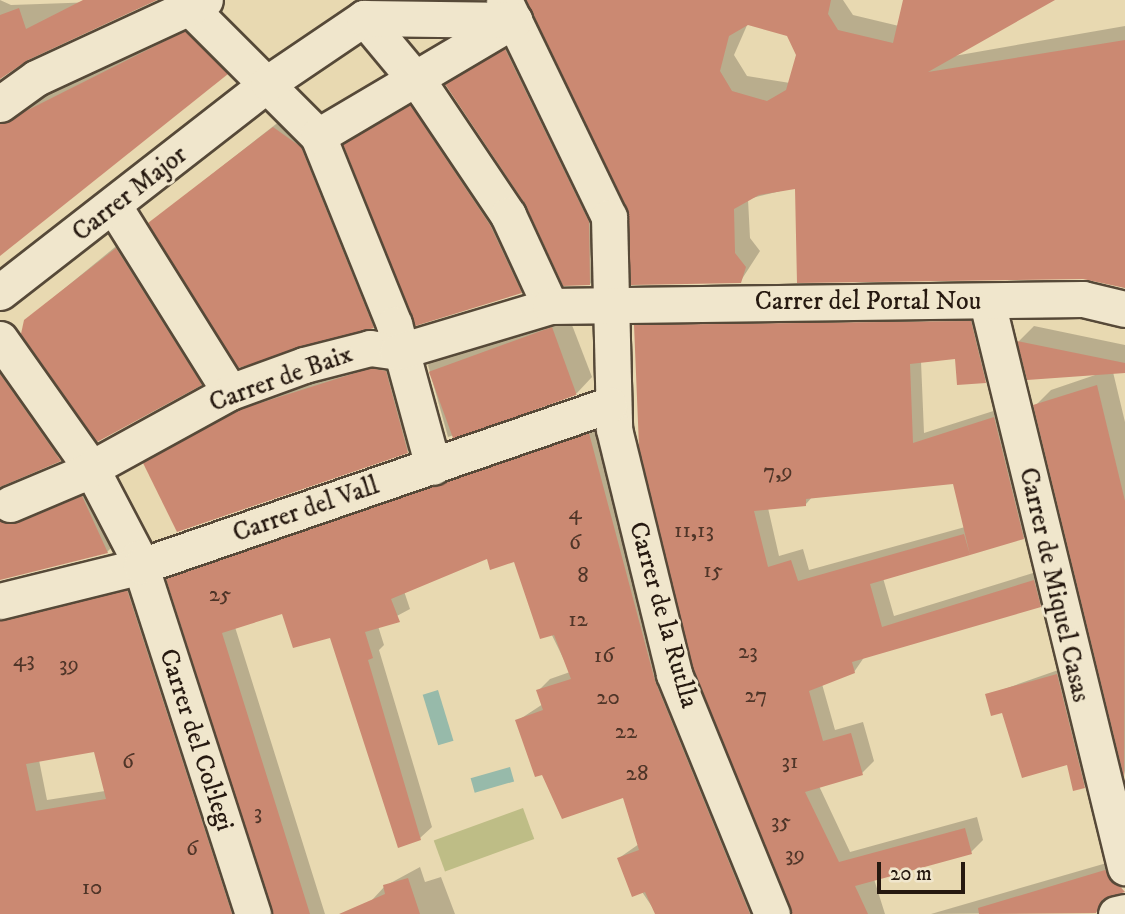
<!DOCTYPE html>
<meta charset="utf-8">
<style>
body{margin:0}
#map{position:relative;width:1125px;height:914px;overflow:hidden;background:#e8d9b1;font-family:"IM FELL DW Pica",serif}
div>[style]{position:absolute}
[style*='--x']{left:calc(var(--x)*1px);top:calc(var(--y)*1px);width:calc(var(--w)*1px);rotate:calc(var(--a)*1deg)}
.green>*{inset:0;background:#bebd86;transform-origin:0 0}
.water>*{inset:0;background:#97baaa;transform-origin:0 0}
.shadow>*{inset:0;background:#0003}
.building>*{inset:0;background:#cb8972;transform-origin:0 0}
.roads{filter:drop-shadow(2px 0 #564938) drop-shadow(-2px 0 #564938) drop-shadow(0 2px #564938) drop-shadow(0 -2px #564938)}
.street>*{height:35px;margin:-17.5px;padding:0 17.5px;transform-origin:17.5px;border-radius:17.5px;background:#f0e6cc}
span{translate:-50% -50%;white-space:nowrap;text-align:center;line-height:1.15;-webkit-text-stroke:6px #f0e6cc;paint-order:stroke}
.number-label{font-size:23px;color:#4f3528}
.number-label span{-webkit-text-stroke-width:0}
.street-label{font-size:26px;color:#261910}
.scale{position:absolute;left:877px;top:862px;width:88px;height:32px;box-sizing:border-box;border:4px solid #261910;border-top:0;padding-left:9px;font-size:21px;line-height:24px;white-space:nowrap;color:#261910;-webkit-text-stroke:5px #f0e6cc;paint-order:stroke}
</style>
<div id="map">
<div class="green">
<div style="left:523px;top:808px;width:33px;height:95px;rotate:70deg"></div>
</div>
<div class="water">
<div style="left:438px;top:690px;width:53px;height:16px;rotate:73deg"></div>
<div style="left:510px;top:767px;width:15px;height:41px;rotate:74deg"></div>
</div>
<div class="shadow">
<div style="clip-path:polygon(0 0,11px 5px,153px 0,27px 58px,0 77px)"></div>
<div style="clip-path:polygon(evenodd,526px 0,843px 0,853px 15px,899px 26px,905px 0,1051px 0,954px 56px,1125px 26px,1125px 288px,797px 187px,748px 199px,750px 238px,760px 251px,740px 282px,629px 208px,526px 0,748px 23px,788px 35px,797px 55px,790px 83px,747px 76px,734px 55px,748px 23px)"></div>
<div style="clip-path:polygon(198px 21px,238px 61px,0 253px,0 106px,16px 113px,60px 84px)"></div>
<div style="clip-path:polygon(516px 39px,599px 211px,600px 273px,590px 284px,447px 85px)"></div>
<div style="clip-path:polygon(418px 102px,530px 283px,521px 292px,345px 145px)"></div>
<div style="clip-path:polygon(285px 117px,312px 136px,384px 316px,373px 327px,150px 223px)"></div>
<div style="clip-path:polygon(131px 234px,215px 369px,201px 383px,26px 320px)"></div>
<div style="clip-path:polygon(evenodd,982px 310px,997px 370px,985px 381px,957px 357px,921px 361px,924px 433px,1006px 407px,1035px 526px,1023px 538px,883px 578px,894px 616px,1046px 569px,1052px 593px,1040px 605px,865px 656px,854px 672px,822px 684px,835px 730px,863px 722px,874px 761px,862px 773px,819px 786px,850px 852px,977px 817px,983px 840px,971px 852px,874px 879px,885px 914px,791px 914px,636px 326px,648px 314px,982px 310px,954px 482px,965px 527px,809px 570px,803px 549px,779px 556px,768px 508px,806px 504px,813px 496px,954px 482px)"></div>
<div style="clip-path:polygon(567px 312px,592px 377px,577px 393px,448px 437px,428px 365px,443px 349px)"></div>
<div style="clip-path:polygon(1034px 326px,1125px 345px,1125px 372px,1113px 372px,1125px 422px,1125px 775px,1035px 406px,1051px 390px,1098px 374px,1028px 378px,1019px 341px)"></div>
<div style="clip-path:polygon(0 346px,72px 448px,5px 482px,3px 501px,94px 485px,119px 540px,107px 552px,0 579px)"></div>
<div style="clip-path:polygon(397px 361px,418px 440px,407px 451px,145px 463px,251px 400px,322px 374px)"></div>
<div style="clip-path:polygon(601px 423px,768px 914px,657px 914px,619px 858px,639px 844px,624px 796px,517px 721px,543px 704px,538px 691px,550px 679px,570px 672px,515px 560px,488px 556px,404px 591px,410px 609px,378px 626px,384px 645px,379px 650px,432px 827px,420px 838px,331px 636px,283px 612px,235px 627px,325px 914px,274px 914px,168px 579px,180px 567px)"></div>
<div style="clip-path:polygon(evenodd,139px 579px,251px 914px,0 914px,0 603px,139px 579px,95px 750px,105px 791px,47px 800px,39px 760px,95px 750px)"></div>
<div style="clip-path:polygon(1064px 668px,1091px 779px,1084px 786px,1068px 763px,987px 695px)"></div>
<div style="clip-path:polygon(1117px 860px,1125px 885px,1096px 912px,931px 914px)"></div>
<div style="clip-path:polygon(420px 867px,425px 882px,441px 877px,455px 914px,377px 914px,372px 900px,385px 886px)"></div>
</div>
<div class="building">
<div style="clip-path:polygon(83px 0,157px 0,28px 60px,0 79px,0 15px,19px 8px,26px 29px)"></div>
<div style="clip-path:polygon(evenodd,526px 0,831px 0,828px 14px,838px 30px,893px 43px,903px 0,1055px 0,928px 72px,1125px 40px,1125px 288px,1083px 279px,797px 283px,795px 189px,759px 195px,734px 209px,735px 253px,746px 267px,741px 283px,631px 285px,627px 209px,526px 0,748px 25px,787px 36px,796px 55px,786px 90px,767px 101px,732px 91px,720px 71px,729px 36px,748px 25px)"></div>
<div style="clip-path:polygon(185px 31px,228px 74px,0 256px,0 124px)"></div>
<div style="clip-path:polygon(505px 49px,589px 222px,590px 285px,563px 286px,525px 204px,445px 84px)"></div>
<div style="clip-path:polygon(410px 105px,490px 225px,522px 293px,415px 326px,343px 144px)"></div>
<div style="clip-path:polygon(273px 127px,301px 147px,374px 328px,238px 368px,148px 223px)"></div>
<div style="clip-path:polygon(116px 248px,202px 385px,97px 442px,21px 334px,24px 320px)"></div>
<div style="clip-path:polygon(971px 321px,986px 383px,957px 385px,955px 359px,910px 364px,913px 443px,994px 417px,1024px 539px,970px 555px,953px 484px,806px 499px,806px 506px,754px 511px,768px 567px,791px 560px,798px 581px,964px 534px,970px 555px,870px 584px,882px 627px,1034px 580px,1041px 607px,852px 662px,855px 673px,809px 691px,823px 741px,851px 733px,863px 775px,805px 792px,839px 862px,965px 828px,972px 854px,855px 886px,868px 914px,792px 914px,693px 668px,639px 447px,634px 325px)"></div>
<div style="left:552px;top:327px;width:72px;height:131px;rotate:70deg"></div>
<div style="clip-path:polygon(1017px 341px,1125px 363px,1125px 373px,1027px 380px)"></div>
<div style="clip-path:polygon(371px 368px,386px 371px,408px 453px,177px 532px,143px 463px,238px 410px)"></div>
<div style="clip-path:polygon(0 374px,61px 461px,0 487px)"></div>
<div style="clip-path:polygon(1097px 385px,1125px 501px,1124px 778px,1033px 405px)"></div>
<div style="clip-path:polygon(589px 433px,655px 681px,750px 914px,655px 914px,645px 892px,632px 897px,617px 858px,639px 850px,623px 798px,562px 819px,542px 775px,535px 777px,515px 720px,543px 710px,536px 690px,571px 679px,554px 635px,540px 639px,514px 562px,490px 570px,487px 559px,391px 599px,400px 622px,365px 632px,373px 658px,368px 660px,421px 840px,398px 848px,330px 638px,293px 648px,282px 614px,222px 633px,310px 914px,273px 914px,166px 579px)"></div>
<div style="clip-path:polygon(82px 496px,108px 553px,0 580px,0 521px,18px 523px)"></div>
<div style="clip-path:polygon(evenodd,127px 590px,232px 914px,0 914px,0 621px,127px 590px,94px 752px,106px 799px,36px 811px,26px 764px,94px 752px)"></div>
<div style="clip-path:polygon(1057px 674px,1085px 788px,1073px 791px,1067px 765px,1022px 778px,1002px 713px,991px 716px,985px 694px)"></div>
<div style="clip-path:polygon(1105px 870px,1125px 892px,1103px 899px,1096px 913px,979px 914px,978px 908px)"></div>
<div style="clip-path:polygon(408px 878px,420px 914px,339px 914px,385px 894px,383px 885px)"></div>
</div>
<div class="roads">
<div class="street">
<div style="--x:182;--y:0;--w:192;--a:45"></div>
<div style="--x:318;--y:136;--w:203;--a:68"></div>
<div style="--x:394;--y:324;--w:148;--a:74.7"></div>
<div style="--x:504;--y:0;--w:241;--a:64.2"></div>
<div style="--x:609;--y:217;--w:212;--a:88.6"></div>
<div style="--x:614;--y:429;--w:252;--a:76.2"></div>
<div style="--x:674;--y:674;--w:259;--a:67.8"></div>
<div style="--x:364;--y:18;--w:94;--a:50.2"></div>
<div style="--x:424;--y:90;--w:151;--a:56.1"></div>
<div style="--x:508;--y:215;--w:100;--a:65.2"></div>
<div style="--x:0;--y:104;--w:44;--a:-35.8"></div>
<div style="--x:36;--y:78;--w:186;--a:-24.8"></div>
<div style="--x:318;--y:136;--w:228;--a:-30.6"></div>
<div style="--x:115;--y:208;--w:217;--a:58"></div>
<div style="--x:0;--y:292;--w:340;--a:-37.9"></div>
<div style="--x:268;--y:83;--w:116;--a:-34.1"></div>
<div style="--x:364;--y:18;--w:150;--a:0.8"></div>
<div style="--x:987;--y:302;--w:582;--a:76.27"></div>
<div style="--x:0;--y:339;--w:158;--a:54.8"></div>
<div style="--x:91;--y:468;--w:102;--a:62.4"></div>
<div style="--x:138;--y:558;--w:374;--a:72.1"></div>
<div style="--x:10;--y:504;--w:75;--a:-22.8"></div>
<div style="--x:79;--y:475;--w:172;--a:-28.8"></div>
<div style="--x:230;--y:392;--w:79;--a:-20"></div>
<div style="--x:304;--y:365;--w:68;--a:-14.4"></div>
<div style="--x:370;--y:348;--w:27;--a:8"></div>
<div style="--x:397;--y:352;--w:160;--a:-16.7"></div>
<div style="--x:550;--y:306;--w:533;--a:-0.75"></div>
<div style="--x:1083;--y:299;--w:43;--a:13.4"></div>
<div style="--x:0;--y:601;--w:145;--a:-13.9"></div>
<div style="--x:141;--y:566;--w:495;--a:-19"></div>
<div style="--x:1116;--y:914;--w:9;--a:-13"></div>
</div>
</div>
<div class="number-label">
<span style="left:778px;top:472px">7,9</span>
<span style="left:575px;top:513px">4</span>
<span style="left:694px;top:531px">11,13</span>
<span style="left:575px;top:543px">6</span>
<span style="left:713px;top:571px">15</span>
<span style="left:583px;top:576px">8</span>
<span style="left:220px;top:595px">25</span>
<span style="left:578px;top:620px">12</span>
<span style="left:748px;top:652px">23</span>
<span style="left:604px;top:656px">16</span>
<span style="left:24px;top:660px">43</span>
<span style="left:69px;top:665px">39</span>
<span style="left:756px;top:696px">27</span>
<span style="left:608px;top:698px">20</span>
<span style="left:626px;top:732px">22</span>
<span style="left:128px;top:762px">6</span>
<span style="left:790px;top:762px">31</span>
<span style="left:637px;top:774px">28</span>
<span style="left:258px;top:813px">3</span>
<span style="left:781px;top:822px">35</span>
<span style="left:192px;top:849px">6</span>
<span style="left:795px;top:855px">39</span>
<span style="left:92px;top:888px">10</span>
</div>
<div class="street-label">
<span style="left:130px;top:194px;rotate:-38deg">Carrer Major</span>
<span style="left:868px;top:302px">Carrer del Portal Nou</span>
<span style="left:281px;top:379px;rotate:-20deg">Carrer de Baix</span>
<span style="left:306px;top:510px;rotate:-19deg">Carrer del Vall</span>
<span style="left:1054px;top:585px;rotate:77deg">Carrer de Miquel Casas</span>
<span style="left:663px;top:615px;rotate:74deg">Carrer de la Rutlla</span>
<span style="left:196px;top:740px;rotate:72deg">Carrer del Col·legi</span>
</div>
<div class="scale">20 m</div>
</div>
